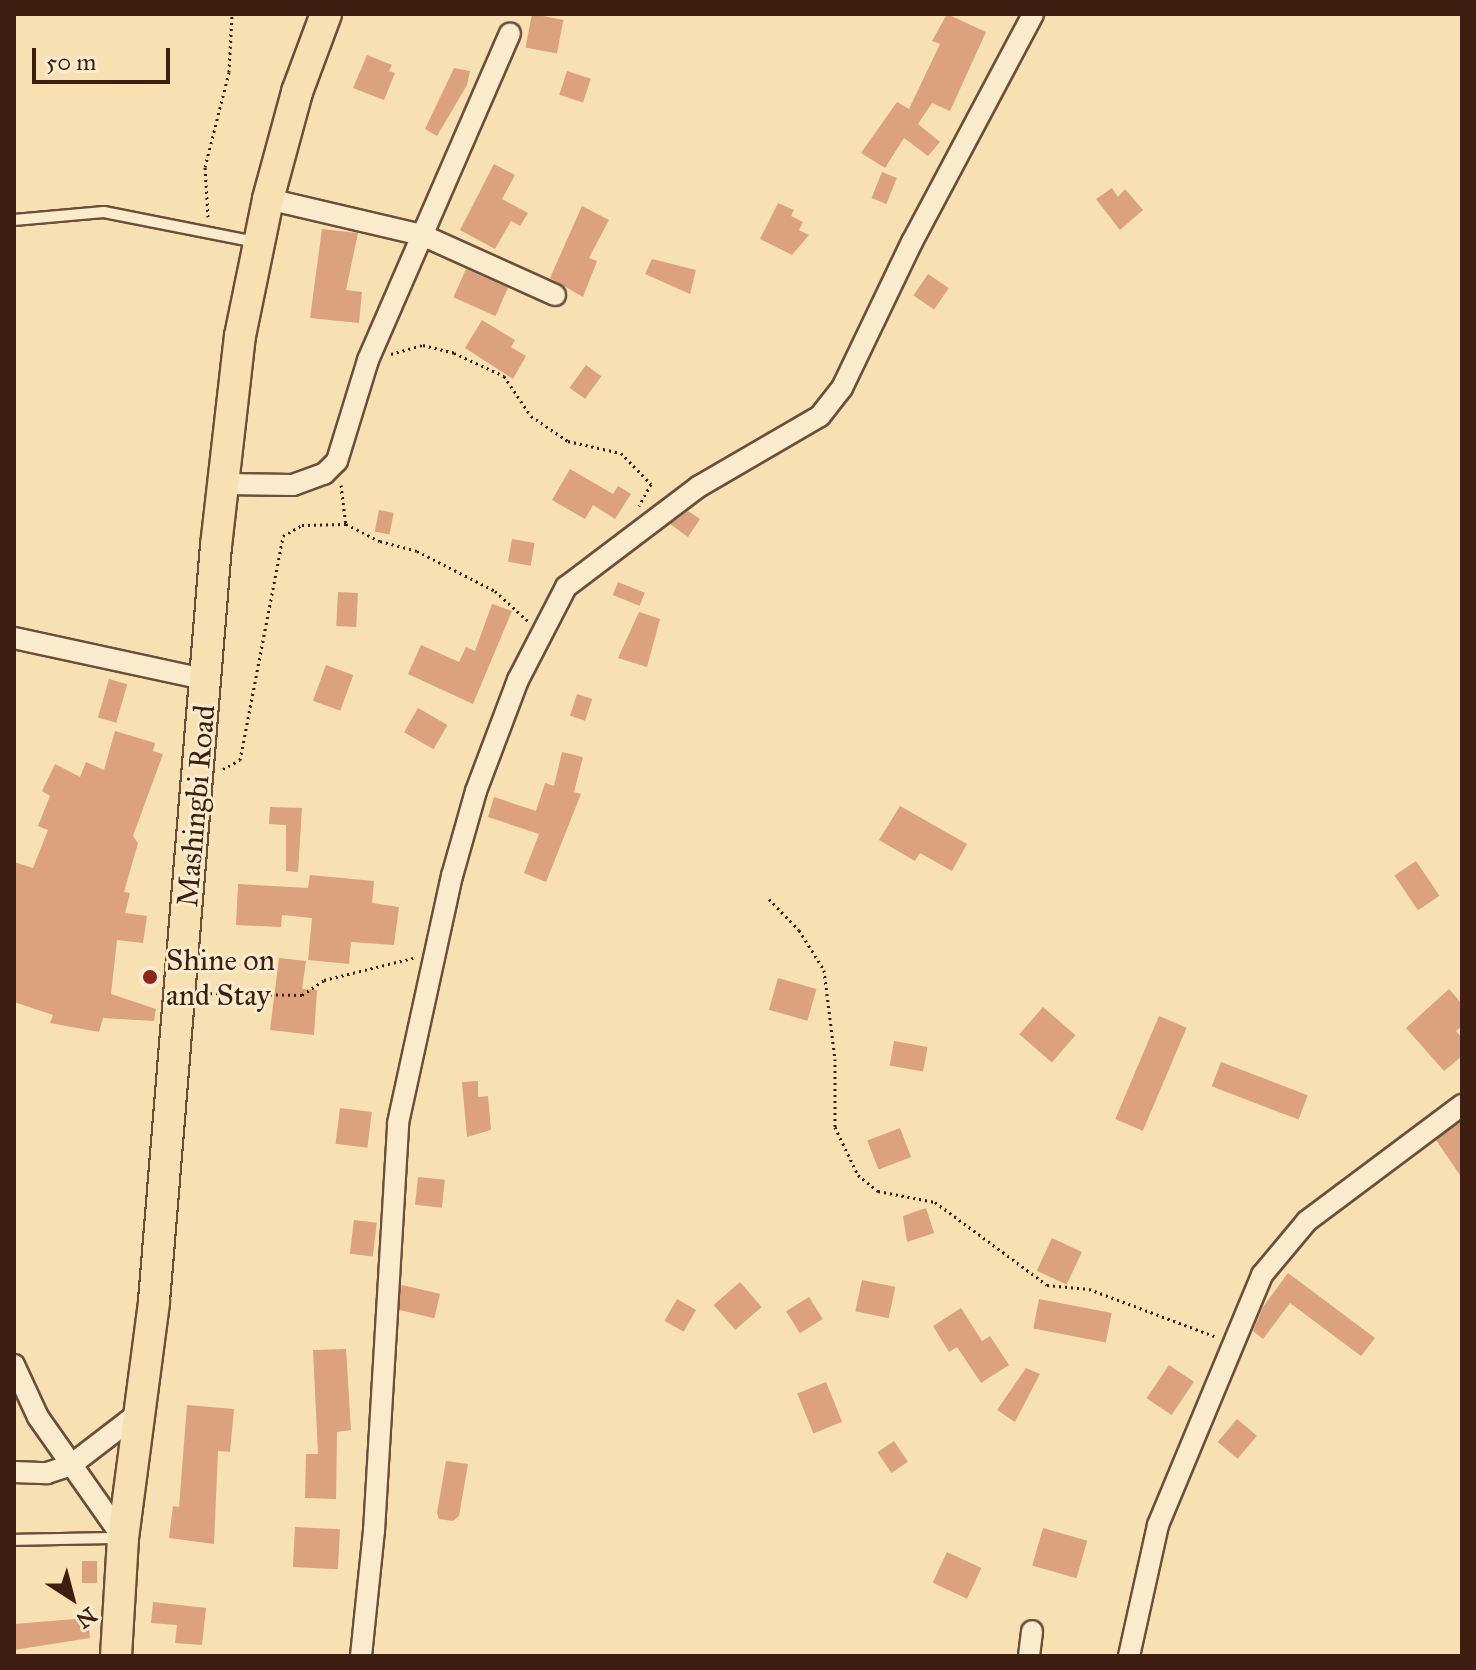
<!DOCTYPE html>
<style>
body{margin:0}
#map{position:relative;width:1476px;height:1670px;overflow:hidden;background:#f7e0b2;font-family:"IM FELL Great Primer",serif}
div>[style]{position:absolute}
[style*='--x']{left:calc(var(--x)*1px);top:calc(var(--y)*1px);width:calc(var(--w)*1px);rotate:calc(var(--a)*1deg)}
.building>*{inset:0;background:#dca27d;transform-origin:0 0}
.path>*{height:3px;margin-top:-1.5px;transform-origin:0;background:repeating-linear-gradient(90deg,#3e1e11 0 2px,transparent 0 6px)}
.roads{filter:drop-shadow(2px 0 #6c4e39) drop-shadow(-2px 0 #6c4e39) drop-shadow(0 2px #6c4e39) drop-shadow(0 -2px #6c4e39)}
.lane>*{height:10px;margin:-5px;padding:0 5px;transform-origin:5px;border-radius:5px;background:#faebcd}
.street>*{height:20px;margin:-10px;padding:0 10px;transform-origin:10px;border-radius:10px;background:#faebcd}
.primary>*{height:30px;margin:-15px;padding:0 15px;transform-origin:15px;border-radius:15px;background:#f7e0b2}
.dots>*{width:22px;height:22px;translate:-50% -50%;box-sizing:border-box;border:4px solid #faebcd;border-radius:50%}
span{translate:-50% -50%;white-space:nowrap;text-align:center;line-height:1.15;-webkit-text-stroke:6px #faebcd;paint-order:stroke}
.street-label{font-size:30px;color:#3e1e11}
.poi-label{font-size:30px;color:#3e1e11}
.left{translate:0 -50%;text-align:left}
.frame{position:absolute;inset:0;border:16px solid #3e1e11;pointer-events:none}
.north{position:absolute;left:32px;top:1558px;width:80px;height:80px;-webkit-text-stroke:6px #faebcd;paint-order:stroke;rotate:144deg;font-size:22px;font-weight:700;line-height:32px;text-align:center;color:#3e1e11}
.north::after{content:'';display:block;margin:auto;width:28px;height:36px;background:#3e1e11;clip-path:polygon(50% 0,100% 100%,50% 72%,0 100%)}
.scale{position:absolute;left:32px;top:48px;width:138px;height:36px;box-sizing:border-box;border:4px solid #3e1e11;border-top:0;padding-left:10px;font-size:24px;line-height:28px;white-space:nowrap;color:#3e1e11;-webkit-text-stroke:6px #faebcd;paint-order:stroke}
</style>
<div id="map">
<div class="building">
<div style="left:532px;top:14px;width:32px;height:34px;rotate:11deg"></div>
<div style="clip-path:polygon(947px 14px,986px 32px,950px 111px,932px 103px,918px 124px,940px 142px,928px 156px,904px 138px,885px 168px,861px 153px,897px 102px,909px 109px,940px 44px,932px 41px)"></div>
<div style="clip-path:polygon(367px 55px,392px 65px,389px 71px,395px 73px,384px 100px,353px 88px)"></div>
<div style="clip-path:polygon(454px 68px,470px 71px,467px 85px,437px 136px,425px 129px)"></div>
<div style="left:567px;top:71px;width:25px;height:25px;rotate:18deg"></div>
<div style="clip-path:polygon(494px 164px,515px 175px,502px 199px,528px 213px,520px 226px,511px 221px,495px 249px,460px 230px)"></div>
<div style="left:882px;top:172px;width:16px;height:28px;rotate:22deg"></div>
<div style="clip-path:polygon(1112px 188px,1118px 197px,1125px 189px,1143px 210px,1120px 230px,1096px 199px)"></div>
<div style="clip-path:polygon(778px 203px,794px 210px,791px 216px,803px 222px,799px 230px,809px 235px,792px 255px,760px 239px)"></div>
<div style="clip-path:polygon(582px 206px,609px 220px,589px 258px,597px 261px,583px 297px,550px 278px)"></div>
<div style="clip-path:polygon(322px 229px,358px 233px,346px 290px,362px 292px,359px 323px,310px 318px)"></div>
<div style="clip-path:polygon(652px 259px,696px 270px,690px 294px,645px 274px)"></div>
<div style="left:466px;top:269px;width:46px;height:31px;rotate:24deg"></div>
<div style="left:928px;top:274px;width:25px;height:26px;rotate:34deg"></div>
<div style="clip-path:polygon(482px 320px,515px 340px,511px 347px,526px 356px,513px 379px,465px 348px)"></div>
<div style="left:586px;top:365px;width:19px;height:28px;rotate:36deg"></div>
<div style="clip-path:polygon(570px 469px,613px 494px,618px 486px,631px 494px,615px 519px,593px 505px,585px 519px,552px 500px)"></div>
<div style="left:379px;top:510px;width:15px;height:22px;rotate:11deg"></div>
<div style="clip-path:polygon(688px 511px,700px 519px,688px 537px,670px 524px)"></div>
<div style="left:512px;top:539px;width:23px;height:23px;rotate:10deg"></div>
<div style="left:618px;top:582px;width:29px;height:14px;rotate:22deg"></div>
<div style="left:338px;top:592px;width:20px;height:34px;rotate:3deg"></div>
<div style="clip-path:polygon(492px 604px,512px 611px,473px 704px,408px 674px,421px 645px,459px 662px,466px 647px,475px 651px)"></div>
<div style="clip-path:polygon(639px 612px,660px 619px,647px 667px,618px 658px)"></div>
<div style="left:326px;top:665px;width:29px;height:38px;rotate:20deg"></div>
<div style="left:109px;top:679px;width:19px;height:40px;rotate:16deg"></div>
<div style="left:577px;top:694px;width:16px;height:23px;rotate:18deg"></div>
<div style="left:418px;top:708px;width:34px;height:28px;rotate:30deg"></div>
<div style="clip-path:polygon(115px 731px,155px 743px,153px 751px,163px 754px,133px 836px,138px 843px,124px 892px,130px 893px,125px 913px,147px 916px,143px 943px,117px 940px,111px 994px,156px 1009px,154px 1021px,103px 1018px,99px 1032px,50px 1023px,53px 1015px,14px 1002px,14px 862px,33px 868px,48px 830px,38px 826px,50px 796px,42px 791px,55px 764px,80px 777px,86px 762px,104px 770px)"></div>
<div style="clip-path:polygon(562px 752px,583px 757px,574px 792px,581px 794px,546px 882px,524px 873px,539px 834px,488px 817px,494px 797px,536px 811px,545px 783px,554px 786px)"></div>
<div style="clip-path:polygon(900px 806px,967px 844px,952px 871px,920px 853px,915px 861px,879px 840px)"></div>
<div style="clip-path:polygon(270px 807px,302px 808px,298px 872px,286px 871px,286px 825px,269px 824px)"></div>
<div style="left:1416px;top:861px;width:42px;height:26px;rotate:56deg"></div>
<div style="clip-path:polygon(310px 875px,374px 881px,372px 903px,399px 907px,394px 945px,351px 942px,349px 964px,308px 960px,312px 918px,282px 915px,281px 927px,236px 925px,238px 884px,308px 888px)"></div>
<div style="clip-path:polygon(279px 958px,306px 961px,302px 989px,317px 990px,314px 1035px,270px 1030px)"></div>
<div style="left:778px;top:978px;width:40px;height:33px;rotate:16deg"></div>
<div style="clip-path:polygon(1449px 989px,1462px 1004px,1462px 1026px,1456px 1031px,1462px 1038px,1462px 1056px,1444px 1071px,1406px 1028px)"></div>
<div style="left:1043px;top:1007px;width:43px;height:36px;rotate:41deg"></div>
<div style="left:1159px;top:1016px;width:30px;height:112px;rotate:23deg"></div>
<div style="left:894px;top:1041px;width:34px;height:25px;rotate:10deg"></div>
<div style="left:1221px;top:1062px;width:93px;height:26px;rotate:21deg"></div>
<div style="clip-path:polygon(478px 1081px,478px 1097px,488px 1096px,491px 1130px,467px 1137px,462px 1082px)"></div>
<div style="left:340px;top:1108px;width:32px;height:36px;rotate:7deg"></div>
<div style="clip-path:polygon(1462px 1121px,1462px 1178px,1436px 1140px)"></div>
<div style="left:900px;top:1128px;width:31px;height:35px;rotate:69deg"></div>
<div style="left:418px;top:1177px;width:27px;height:28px;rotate:6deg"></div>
<div style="clip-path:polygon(926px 1208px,934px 1233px,907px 1242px,903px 1216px)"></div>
<div style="left:354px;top:1220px;width:23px;height:34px;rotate:7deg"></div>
<div style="left:1052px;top:1238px;width:33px;height:36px;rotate:25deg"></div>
<div style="clip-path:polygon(1288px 1273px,1375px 1338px,1361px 1356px,1290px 1303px,1263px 1339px,1253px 1331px,1263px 1307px)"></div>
<div style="left:862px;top:1280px;width:34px;height:32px;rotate:12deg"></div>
<div style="left:740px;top:1282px;width:33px;height:35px;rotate:49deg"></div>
<div style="left:402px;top:1285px;width:39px;height:25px;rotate:13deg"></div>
<div style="left:809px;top:1297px;width:26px;height:27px;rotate:58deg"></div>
<div style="left:677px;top:1299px;width:22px;height:25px;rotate:30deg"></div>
<div style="left:1039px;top:1299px;width:74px;height:30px;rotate:11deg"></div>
<div style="clip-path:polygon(961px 1308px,982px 1341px,990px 1336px,1009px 1365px,981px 1383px,957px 1347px,949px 1352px,933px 1326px)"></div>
<div style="clip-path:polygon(346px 1349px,351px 1430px,337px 1432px,336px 1499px,305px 1498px,306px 1454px,318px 1454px,313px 1350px)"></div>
<div style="left:1169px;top:1365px;width:30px;height:40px;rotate:34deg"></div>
<div style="clip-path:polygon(1026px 1368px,1040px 1374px,1015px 1422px,997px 1410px)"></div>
<div style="left:826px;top:1382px;width:43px;height:31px;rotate:68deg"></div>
<div style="clip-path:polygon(187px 1405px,234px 1409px,230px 1452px,218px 1451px,214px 1544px,169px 1538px,173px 1506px,179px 1507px)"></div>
<div style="left:1237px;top:1419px;width:26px;height:30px;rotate:40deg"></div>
<div style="left:894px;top:1441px;width:25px;height:20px;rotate:56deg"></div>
<div style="clip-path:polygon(446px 1461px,468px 1464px,459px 1516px,453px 1521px,439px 1519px,437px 1513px)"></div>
<div style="left:295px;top:1527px;width:45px;height:40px;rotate:3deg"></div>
<div style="left:1043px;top:1528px;width:46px;height:39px;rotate:16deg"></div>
<div style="left:947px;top:1552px;width:38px;height:34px;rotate:25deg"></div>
<div style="left:82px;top:1561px;width:15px;height:22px"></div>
<div style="clip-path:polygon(153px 1602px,206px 1608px,202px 1645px,175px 1643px,177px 1625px,151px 1623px)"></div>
<div style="clip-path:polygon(88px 1618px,90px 1638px,14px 1650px,14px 1624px)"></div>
</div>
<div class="path">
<div style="--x:208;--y:217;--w:50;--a:-93.4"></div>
<div style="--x:205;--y:167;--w:98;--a:-75.8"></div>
<div style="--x:229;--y:72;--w:58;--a:-87"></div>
<div style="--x:391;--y:354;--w:33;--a:-16"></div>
<div style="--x:423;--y:345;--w:32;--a:14"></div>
<div style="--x:454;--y:353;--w:55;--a:24.7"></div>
<div style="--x:504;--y:376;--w:48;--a:56"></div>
<div style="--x:531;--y:416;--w:45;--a:34"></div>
<div style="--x:568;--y:441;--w:54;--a:12.8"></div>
<div style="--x:621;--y:453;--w:43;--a:45.9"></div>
<div style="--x:651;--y:484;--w:25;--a:119"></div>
<div style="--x:341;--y:485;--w:39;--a:83"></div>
<div style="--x:346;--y:524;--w:38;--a:27"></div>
<div style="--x:380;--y:541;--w:38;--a:15"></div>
<div style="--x:417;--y:551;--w:88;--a:27.1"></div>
<div style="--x:495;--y:591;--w:45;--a:42.3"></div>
<div style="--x:223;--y:769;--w:19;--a:-28"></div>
<div style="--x:240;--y:760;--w:228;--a:-79.1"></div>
<div style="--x:283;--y:536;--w:22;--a:-30"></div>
<div style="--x:302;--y:525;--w:44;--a:-1.3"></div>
<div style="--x:769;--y:899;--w:43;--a:45.9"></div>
<div style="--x:799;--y:930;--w:47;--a:58"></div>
<div style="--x:824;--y:970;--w:90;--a:83"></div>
<div style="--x:835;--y:1059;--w:68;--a:90"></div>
<div style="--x:835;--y:1127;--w:53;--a:64.4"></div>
<div style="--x:858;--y:1175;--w:26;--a:39"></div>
<div style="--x:878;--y:1191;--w:58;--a:10.9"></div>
<div style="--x:935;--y:1202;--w:139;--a:36.5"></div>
<div style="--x:1047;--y:1285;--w:42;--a:5.4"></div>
<div style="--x:1089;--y:1289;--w:134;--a:20.6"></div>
<div style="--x:204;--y:993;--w:98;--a:1.2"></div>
<div style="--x:302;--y:995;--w:27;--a:-34"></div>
<div style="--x:324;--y:980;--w:92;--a:-13.9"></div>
</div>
<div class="roads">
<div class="lane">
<div style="--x:14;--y:220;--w:90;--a:-5.1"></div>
<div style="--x:104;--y:212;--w:154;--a:11.2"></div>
<div style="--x:14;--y:1540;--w:106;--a:-1.1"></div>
</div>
<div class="street">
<div style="--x:268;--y:199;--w:158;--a:13.2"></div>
<div style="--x:422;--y:235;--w:146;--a:24.3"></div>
<div style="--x:223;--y:484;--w:70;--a:0.8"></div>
<div style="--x:293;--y:485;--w:33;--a:-20"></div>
<div style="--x:324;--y:474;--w:18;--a:-45"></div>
<div style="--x:337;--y:461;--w:106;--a:-72.9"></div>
<div style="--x:368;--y:360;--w:356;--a:-66.5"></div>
<div style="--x:14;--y:638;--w:198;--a:12.2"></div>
<div style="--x:14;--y:1365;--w:57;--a:65.2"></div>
<div style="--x:38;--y:1417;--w:148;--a:54.9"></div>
<div style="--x:14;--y:1472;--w:33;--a:2"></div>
<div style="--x:47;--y:1473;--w:25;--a:-18"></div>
<div style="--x:71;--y:1465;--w:87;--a:-37.5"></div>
<div style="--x:361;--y:1656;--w:126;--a:-84.1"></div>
<div style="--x:374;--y:1531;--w:409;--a:-86.6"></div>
<div style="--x:398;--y:1123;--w:253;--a:-77.7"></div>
<div style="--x:452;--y:876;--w:88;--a:-74.2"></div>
<div style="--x:476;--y:791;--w:119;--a:-69.3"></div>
<div style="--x:518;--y:680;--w:105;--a:-62.7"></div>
<div style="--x:566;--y:587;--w:166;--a:-37.1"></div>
<div style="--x:698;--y:487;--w:141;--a:-30.2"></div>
<div style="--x:820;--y:416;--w:36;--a:-52"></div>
<div style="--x:842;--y:388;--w:162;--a:-64.4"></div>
<div style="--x:912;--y:242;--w:258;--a:-62"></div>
<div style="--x:1029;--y:1656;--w:25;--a:-83"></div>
<div style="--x:1129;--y:1656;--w:134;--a:-77.5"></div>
<div style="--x:1158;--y:1525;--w:271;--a:-67.4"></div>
<div style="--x:1262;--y:1275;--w:70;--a:-50.2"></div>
<div style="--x:1307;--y:1221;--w:194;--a:-36.8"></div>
</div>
<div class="primary">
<div style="--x:116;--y:1656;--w:118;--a:-86.6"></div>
<div style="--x:123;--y:1538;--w:239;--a:-82.5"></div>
<div style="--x:154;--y:1301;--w:758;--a:-85.31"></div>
<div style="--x:216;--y:546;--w:211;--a:-83.5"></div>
<div style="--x:240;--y:336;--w:140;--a:-78.4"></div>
<div style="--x:268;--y:199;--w:111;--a:-74.8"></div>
<div style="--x:297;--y:92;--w:83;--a:-69.6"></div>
</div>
</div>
<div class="dots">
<div style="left:150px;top:977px;background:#8f2418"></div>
</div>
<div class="street-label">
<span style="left:196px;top:806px;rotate:-85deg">Mashingbi Road</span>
</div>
<div class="poi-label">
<span class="left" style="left:166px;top:977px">Shine on<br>and Stay</span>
</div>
<div class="frame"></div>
<div class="north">N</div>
<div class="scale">50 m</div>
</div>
